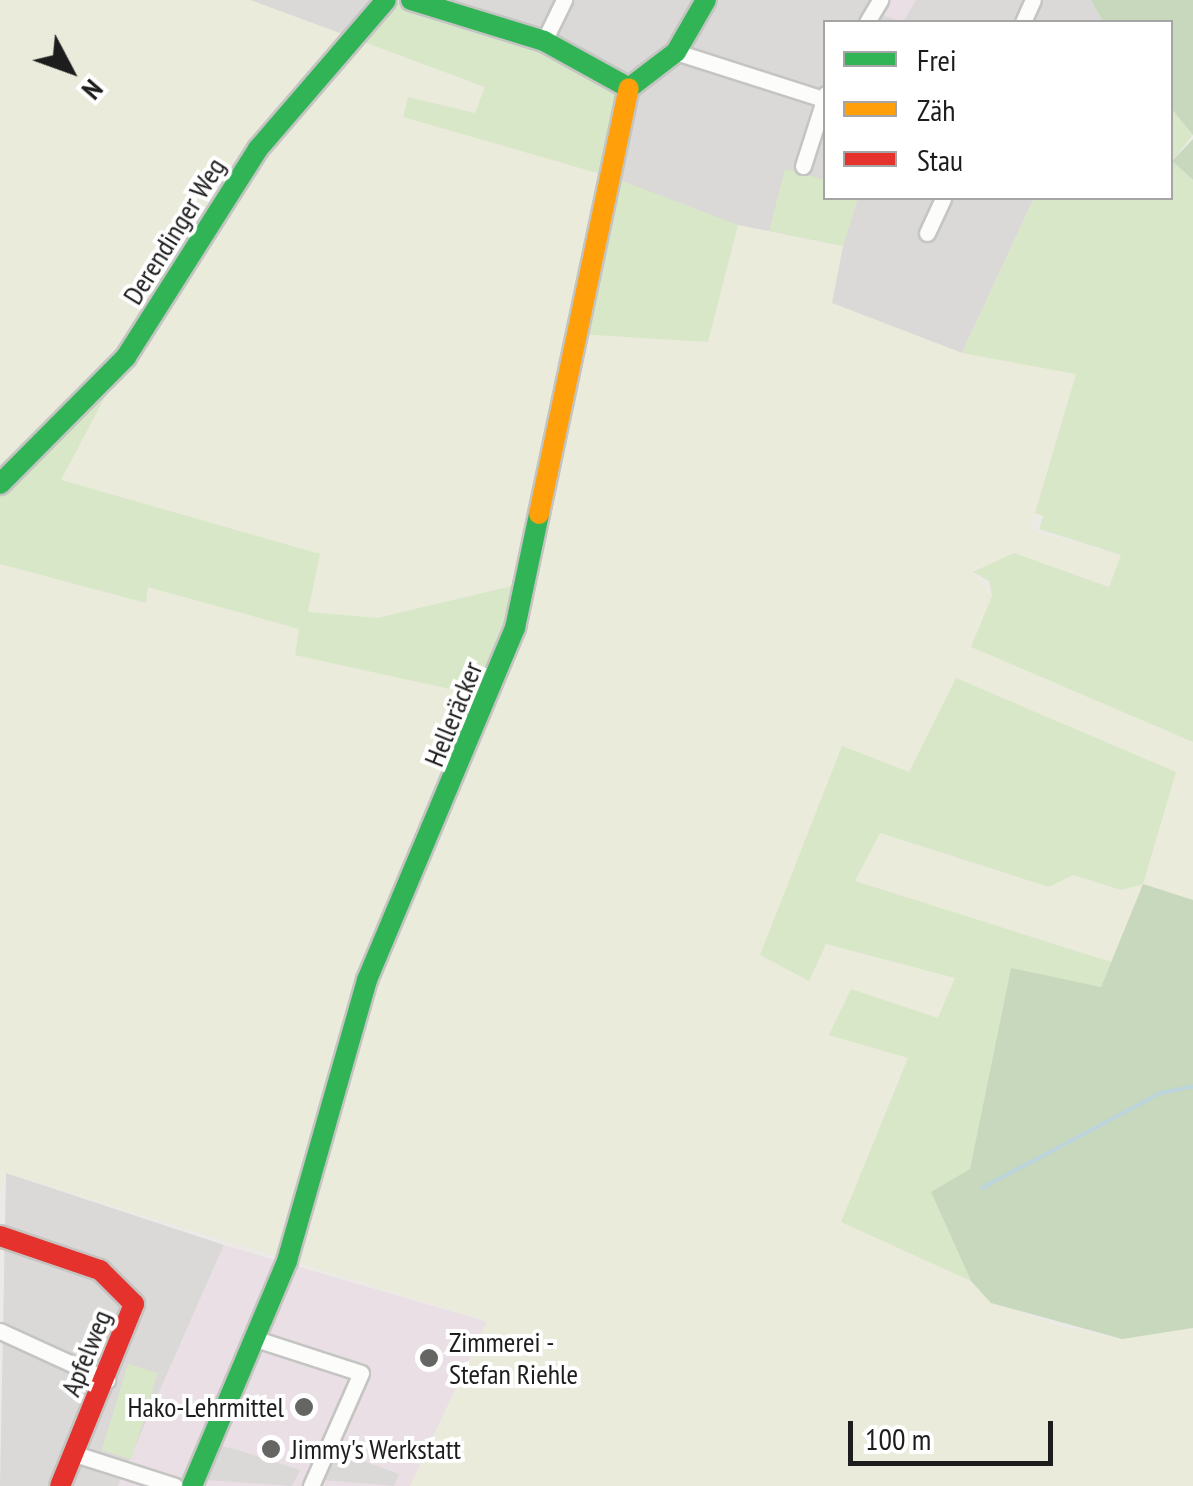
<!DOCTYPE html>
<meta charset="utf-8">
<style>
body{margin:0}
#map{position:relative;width:1193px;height:1486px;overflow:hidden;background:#eceae6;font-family:"PT Sans Narrow",sans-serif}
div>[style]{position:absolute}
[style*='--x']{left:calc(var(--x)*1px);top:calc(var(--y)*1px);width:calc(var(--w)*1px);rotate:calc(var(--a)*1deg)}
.residential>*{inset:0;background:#dbd9d7}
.industrial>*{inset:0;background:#e9dfe4}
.religious>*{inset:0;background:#dad9d7}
.farmland>*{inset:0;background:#eaebda}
.grass>*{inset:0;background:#d8e7c7;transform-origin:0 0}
.forest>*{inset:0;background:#c7d8bd}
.stream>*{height:4px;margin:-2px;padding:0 2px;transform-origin:2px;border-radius:2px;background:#bcd5dc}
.roads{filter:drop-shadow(2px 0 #c4c4c2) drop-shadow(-2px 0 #c4c4c2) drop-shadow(0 2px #c4c4c2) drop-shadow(0 -2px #c4c4c2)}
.street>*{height:15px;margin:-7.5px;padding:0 7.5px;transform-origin:7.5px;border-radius:7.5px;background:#fcfcfb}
.fast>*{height:20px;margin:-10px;padding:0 10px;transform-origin:10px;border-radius:10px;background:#30b455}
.slow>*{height:20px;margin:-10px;padding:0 10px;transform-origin:10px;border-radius:10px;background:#ff9f0a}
.jam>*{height:20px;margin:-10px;padding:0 10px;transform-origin:10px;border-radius:10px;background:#e5322d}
.dots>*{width:28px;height:28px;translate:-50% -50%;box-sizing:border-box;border:5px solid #fff;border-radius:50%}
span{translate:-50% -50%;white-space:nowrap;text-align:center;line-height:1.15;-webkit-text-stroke:8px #fff;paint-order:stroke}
.street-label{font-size:28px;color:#1d1d1d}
.poi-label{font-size:28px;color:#1d1d1d}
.left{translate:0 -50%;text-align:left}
.right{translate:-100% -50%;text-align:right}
.legend{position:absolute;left:823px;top:20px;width:350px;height:180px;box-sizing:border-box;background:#fff;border:2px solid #a5a5a5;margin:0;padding:12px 18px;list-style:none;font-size:30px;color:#1d1d1d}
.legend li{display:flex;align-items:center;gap:20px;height:50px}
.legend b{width:50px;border:2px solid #a5a5a5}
.north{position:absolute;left:20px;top:20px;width:100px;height:100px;-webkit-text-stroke:8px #fff;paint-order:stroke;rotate:131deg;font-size:28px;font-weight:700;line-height:40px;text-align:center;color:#1d1d1d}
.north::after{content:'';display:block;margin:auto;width:35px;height:45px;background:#1d1d1d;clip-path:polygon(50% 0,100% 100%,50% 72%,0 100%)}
.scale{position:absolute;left:848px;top:1421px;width:205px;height:45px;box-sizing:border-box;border:5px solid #1d1d1d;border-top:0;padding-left:12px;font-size:30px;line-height:35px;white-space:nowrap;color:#1d1d1d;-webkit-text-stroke:8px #fff;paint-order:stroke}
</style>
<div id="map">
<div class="residential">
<div style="clip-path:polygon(250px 0,386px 0,353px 38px)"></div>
<div style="clip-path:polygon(411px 0,1091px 0,1103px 22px,826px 22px,826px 198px,1034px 198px,962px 353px,831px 303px,842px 246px,707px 219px,611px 177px)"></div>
<div style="clip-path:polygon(6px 1173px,224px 1245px,118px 1486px,0 1486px)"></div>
</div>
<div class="industrial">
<div style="clip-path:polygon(880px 0,916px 0,903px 22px,873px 12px)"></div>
<div style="clip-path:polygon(224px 1245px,488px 1322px,410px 1486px,118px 1486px)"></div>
</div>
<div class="religious">
<div style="clip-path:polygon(221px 1446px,234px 1449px,300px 1470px,292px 1486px,206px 1480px)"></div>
<div style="clip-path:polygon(335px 1451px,399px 1474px,394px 1486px,322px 1480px)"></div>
</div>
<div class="farmland">
<div style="clip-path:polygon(0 0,250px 0,485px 87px,476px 113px,408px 97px,404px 116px,611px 177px,707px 342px,738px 225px,843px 246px,832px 303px,962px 353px,1076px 373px,1030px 530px,1121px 555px,1110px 587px,1013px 553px,974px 573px,992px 596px,972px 647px,1193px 742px,1193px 900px,1143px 885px,1111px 962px,855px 882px,879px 833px,1049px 887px,1073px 875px,1121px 890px,909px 772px,842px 746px,809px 981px,826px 944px,955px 978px,939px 1018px,829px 1034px,908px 1058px,841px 1222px,971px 1281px,992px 1303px,1068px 1328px,1122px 1339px,1193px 1328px,1193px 1486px,410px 1486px,487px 1321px,6px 1173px,0 1192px,0 564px,145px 603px,148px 587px,300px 629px,295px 654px,491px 698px,524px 583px,377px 618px,307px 612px,319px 554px,60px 480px,123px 363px,0 484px)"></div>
</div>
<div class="grass">
<div style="clip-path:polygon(386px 0,544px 41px,629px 88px,612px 177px,738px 225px,708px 342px,578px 334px,611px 177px,403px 117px,408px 97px,475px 113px,485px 87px,353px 38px)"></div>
<div style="clip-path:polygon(1171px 108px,1193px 135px,1172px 161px,1193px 180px,1193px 742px,971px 647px,992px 596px,989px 581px,973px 572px,1014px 553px,1109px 587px,1121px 555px,1039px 529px,1043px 516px,1035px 513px,1076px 374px,962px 353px,1034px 198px,1170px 198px)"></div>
<div style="clip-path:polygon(785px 169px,825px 180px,826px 198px,858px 198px,843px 246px,769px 231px)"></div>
<div style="clip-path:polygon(126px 357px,61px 480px,320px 554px,308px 612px,377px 618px,525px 583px,491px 698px,295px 655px,299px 629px,148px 587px,146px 603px,0 564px,0 484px)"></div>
<div style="clip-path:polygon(956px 678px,1176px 772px,1143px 884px,1121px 890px,1073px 875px,1049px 887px,880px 833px,855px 881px,1111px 962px,1101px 987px,1011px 969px,970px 1170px,931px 1192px,971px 1281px,841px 1222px,908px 1058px,829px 1035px,851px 989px,938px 1018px,955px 978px,826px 944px,809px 981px,760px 955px,842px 746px,909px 772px)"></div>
<div style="left:128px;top:1364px;width:31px;height:90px;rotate:17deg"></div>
</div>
<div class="forest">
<div style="clip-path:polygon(1091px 0,1193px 0,1193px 135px,1171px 108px,1170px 22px,1103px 22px)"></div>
<div style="clip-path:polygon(1193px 139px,1193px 180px,1172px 161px)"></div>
<div style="clip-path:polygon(1143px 884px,1193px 900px,1193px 1328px,1122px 1339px,991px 1303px,971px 1281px,931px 1192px,970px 1169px,1011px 968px,1101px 987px)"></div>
</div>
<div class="stream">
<div style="--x:982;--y:1188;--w:203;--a:-28"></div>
<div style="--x:1161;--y:1093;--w:33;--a:-12"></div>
</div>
<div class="roads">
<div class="street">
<div style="--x:867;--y:22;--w:26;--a:-59"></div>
<div style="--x:1023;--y:22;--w:24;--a:-66"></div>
<div style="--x:544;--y:41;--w:46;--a:-64"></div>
<div style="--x:676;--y:52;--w:154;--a:17.7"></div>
<div style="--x:803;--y:166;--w:76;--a:-72.3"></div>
<div style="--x:927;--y:233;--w:38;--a:-65"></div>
<div style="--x:0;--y:1331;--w:118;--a:24.6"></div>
<div style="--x:256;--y:1339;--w:110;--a:17.9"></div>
<div style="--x:361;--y:1373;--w:124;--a:113.9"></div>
<div style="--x:75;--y:1454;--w:105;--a:17.7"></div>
</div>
<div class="fast">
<div style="--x:411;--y:0;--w:139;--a:17.1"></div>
<div style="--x:544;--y:41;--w:97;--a:28.9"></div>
<div style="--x:629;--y:88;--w:59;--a:-37.5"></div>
<div style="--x:676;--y:52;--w:60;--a:-60"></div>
<div style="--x:0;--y:484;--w:179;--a:-45.2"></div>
<div style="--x:126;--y:357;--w:246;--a:-57.6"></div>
<div style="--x:258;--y:149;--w:196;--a:-49.3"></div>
<div style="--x:192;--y:1486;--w:244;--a:-67.1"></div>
<div style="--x:287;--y:1261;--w:292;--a:-74.1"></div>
<div style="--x:367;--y:980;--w:382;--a:-67.2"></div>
<div style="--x:515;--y:628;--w:116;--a:-78.1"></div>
</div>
<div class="slow">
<div style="--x:539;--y:514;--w:435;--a:-78.1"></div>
</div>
<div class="jam">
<div style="--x:0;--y:1236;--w:106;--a:18.8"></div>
<div style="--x:100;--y:1270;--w:48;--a:45"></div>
<div style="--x:134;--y:1304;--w:196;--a:112.1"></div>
</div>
</div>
<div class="dots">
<div style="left:429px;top:1358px;background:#656563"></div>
<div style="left:304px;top:1407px;background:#656563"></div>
<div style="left:271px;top:1449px;background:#656563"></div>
</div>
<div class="street-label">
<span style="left:174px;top:231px;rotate:-58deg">Derendinger Weg</span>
<span style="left:453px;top:714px;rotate:-68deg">Helleräcker</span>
<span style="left:86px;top:1353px;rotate:-68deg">Apfelweg</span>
</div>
<div class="poi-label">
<span class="left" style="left:449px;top:1358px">Zimmerei -<br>Stefan Riehle</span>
<span class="right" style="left:284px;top:1407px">Hako-Lehrmittel</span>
<span class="left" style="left:291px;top:1449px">Jimmy's Werkstatt</span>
</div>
<ul class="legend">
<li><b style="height:12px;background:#30b455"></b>Frei</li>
<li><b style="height:12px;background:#ff9f0a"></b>Zäh</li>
<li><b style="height:12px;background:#e5322d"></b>Stau</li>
</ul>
<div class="north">N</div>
<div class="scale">100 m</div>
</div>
